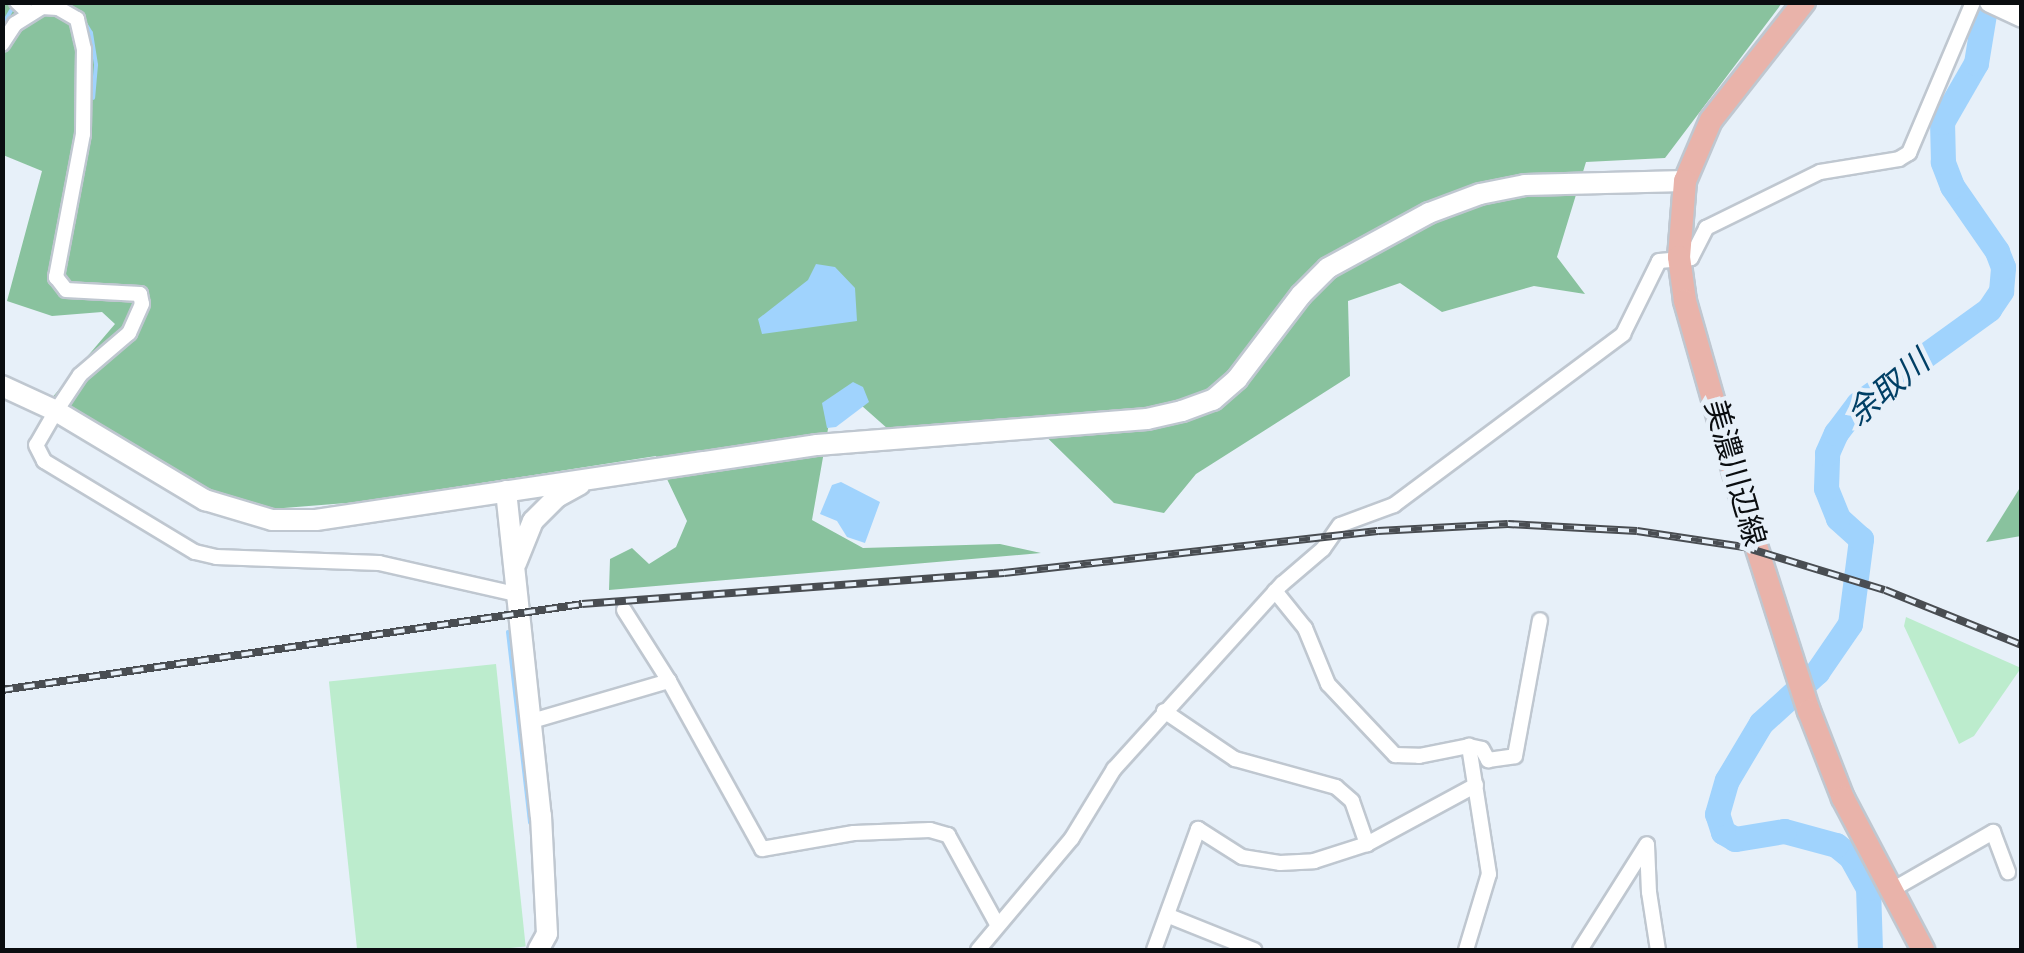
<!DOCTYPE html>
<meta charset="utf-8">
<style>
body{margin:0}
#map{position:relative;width:2024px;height:953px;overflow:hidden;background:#e7f0f9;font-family:"DM Sans","Noto Sans JP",sans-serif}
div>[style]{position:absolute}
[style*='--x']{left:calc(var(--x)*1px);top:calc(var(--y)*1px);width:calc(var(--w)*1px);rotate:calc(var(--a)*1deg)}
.green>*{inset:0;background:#bceccd;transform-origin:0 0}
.forest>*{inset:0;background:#89c29e}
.water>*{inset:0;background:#a0d3fd}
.stream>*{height:4px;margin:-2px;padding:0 2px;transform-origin:2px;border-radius:2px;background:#a0d3fd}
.river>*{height:25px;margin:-12.5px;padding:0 12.5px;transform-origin:12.5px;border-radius:12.5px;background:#a0d3fd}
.roads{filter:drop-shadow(2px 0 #bfc7d0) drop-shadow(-2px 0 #bfc7d0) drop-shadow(0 2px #bfc7d0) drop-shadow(0 -2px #bfc7d0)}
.street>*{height:14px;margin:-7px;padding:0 7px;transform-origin:7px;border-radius:7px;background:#fff}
.secondary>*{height:20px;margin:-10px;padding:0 10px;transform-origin:10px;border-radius:10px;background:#fff}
.primary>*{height:22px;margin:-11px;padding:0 11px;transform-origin:11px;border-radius:11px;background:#e9b3aa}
.rail>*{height:8px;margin-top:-4px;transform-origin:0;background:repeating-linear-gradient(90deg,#e7f0f9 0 11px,#494d52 0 22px);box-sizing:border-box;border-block:2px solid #494d52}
span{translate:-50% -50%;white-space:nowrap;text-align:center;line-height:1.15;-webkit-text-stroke:9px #e7f0f9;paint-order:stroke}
.street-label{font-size:30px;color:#0a0d10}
.water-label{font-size:32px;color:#003f65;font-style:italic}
.frame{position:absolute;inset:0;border:5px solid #0a0d10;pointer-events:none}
</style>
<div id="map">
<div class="green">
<div style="clip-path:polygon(1906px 617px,2021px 668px,1974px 736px,1959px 744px,1904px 626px)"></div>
<div style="left:496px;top:664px;width:284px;height:168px;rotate:84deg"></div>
</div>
<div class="forest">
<div style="clip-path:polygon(2px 3px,1782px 3px,1665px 158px,1586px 162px,1557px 257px,1585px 294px,1534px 286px,1442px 312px,1400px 283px,1348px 301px,1350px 376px,1196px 474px,1164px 513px,1114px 503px,1026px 417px,888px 429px,853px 398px,832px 406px,812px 520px,863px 548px,1000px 544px,1041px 553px,609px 590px,610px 559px,632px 548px,649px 564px,676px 547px,687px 521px,656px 456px,359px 502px,271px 509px,227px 501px,45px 406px,115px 324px,102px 312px,52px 316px,7px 301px,42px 171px,3px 155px)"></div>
<div style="clip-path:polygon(2021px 486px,2021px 536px,1986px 542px)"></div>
</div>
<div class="water">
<div style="clip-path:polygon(816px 264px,835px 267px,855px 288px,857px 321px,762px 334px,758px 319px,808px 280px)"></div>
<div style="clip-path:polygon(853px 382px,863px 387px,869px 402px,836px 427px,827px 428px,822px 403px)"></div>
<div style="clip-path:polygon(841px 482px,880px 502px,865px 543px,847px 537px,837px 521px,820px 514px,832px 485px)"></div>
</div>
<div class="stream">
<div style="--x:83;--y:20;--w:15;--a:58"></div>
<div style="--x:91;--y:33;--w:32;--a:81"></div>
<div style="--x:96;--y:65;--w:33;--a:95"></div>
<div style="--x:2;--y:26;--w:20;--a:-60"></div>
<div style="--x:508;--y:632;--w:192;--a:83.4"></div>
</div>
<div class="river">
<div style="--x:1870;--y:950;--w:62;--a:-91.8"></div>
<div style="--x:1868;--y:888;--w:35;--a:-119"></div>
<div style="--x:1851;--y:857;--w:19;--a:-141"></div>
<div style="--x:1836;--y:845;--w:54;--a:-164.9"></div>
<div style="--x:1784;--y:831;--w:50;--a:170.7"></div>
<div style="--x:1735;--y:839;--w:14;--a:-150"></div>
<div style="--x:1723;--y:832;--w:19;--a:-108"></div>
<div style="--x:1717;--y:814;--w:35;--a:-74"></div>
<div style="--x:1727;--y:780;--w:66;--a:-59.2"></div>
<div style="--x:1761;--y:723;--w:76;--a:-42.3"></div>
<div style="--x:1817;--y:672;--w:58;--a:-55.5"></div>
<div style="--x:1850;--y:624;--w:86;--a:-82.6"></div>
<div style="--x:1861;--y:539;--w:31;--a:-138"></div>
<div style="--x:1838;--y:518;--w:32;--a:-112"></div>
<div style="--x:1826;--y:488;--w:35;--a:-88"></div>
<div style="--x:1827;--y:453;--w:22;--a:-66"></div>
<div style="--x:1836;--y:433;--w:36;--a:-53"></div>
<div style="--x:1858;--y:404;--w:162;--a:-35.9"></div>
<div style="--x:1989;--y:309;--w:22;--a:-56"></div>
<div style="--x:2001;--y:291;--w:24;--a:-85"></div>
<div style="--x:2003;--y:267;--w:17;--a:-111"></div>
<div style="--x:1997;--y:251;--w:79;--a:-124.7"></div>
<div style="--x:1952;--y:186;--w:26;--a:-111"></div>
<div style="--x:1943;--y:162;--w:40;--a:-91.4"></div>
<div style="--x:1942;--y:122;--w:68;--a:-60"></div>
<div style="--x:1976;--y:63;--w:62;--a:-80.7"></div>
</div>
<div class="roads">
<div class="street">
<div style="--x:17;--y:2;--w:16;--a:43"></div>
<div style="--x:2;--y:44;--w:24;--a:-57"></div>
<div style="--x:15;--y:24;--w:32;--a:-32"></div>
<div style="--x:42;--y:7;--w:16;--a:4"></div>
<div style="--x:58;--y:8;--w:22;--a:30"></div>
<div style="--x:77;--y:19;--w:31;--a:77"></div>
<div style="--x:84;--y:49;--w:85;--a:90.7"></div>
<div style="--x:83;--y:134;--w:146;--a:100.7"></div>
<div style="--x:56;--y:277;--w:16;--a:52"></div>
<div style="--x:66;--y:290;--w:74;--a:3.1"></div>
<div style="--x:140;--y:294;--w:10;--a:79"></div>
<div style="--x:142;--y:304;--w:32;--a:114"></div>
<div style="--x:129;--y:333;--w:65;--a:139.4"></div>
<div style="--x:80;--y:375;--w:43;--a:123.7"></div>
<div style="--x:56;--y:411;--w:39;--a:120"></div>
<div style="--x:36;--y:445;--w:18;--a:63"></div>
<div style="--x:44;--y:461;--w:176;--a:31.1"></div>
<div style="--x:195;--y:552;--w:22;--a:13"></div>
<div style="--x:216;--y:557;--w:163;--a:2.1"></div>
<div style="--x:379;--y:563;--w:140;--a:12.8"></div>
<div style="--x:1275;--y:591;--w:48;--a:51"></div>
<div style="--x:1305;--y:628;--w:61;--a:67.7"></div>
<div style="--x:1328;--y:684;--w:98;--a:46.7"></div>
<div style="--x:1395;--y:755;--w:24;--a:2"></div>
<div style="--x:1419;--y:756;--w:51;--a:-11.3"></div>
<div style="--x:624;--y:610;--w:84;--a:57.6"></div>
<div style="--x:1164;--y:711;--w:86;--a:34.1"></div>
<div style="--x:1235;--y:759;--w:105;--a:15.5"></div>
<div style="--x:1336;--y:787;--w:21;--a:41"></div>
<div style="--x:1352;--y:801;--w:46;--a:70.8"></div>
<div style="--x:1367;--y:844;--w:124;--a:-28.4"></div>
<div style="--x:532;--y:721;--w:143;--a:-16.3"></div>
<div style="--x:669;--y:681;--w:192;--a:61"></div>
<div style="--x:762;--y:849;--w:93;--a:-9.9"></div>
<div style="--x:854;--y:833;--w:76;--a:-2.3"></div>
<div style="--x:930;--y:830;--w:19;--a:16"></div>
<div style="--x:948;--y:835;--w:102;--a:61.2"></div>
<div style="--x:1647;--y:845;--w:47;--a:87.6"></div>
<div style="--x:1649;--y:892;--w:59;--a:81.2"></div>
<div style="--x:1890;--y:891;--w:119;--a:-29.8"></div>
<div style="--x:1993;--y:832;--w:43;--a:69.4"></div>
<div style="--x:1169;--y:916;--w:92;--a:21.8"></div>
<div style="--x:978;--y:950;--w:146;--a:-50"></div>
<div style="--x:1072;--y:838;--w:81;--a:-58.7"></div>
<div style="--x:1114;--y:769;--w:250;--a:-47.8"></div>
<div style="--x:1282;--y:584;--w:54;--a:-40.5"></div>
<div style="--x:1323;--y:549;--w:29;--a:-55"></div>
<div style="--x:1340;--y:525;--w:58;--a:-20.3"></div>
<div style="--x:1394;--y:505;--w:286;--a:-36.7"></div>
<div style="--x:1623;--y:334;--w:81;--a:-63.7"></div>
<div style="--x:1659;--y:261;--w:32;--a:-5"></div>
<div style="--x:1691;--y:258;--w:34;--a:-63"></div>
<div style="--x:1706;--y:228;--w:127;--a:-26.2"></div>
<div style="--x:1820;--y:172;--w:80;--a:-9.3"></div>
<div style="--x:1899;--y:159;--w:12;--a:-31"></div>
<div style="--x:1909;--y:153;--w:164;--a:-67"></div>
<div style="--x:1154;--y:950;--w:129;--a:-70"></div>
<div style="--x:1198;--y:829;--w:52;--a:32.5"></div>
<div style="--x:1242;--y:857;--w:38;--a:9"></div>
<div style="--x:1280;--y:863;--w:34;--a:-3"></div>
<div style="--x:1314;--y:861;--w:56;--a:-17.8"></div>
<div style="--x:1466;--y:950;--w:79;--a:-73.2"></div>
<div style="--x:1489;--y:874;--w:130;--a:-98.9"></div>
<div style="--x:1469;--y:746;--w:13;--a:13"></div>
<div style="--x:1482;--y:749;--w:13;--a:61"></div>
<div style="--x:1488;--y:760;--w:27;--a:-8"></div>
<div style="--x:1515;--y:756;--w:138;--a:-79.6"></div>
<div style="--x:1580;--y:950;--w:125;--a:-57.7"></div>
</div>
<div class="secondary">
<div style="--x:1990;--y:2;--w:35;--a:25"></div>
<div style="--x:2;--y:386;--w:60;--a:24.8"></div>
<div style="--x:56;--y:411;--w:174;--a:30.9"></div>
<div style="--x:205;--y:500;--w:70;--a:16.6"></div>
<div style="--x:272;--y:520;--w:44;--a:0"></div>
<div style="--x:316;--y:520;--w:507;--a:-8.51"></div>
<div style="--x:817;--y:445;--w:331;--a:-4.5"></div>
<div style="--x:1147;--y:419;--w:36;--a:-13"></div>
<div style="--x:1182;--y:411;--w:33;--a:-20"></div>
<div style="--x:1213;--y:400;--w:32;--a:-41"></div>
<div style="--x:1237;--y:379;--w:106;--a:-52.7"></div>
<div style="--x:1301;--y:295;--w:38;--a:-45"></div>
<div style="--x:1328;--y:268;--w:115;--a:-28.6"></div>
<div style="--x:1429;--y:213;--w:54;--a:-20.4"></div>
<div style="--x:1480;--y:194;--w:46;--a:-11.3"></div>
<div style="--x:1525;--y:185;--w:160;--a:-1.4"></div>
<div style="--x:506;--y:491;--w:327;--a:83.9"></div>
<div style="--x:541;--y:816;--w:118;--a:87.1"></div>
<div style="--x:547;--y:934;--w:18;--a:119"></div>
<div style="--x:516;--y:563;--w:45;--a:-68"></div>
<div style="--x:533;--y:521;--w:34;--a:-45"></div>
<div style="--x:557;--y:497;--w:26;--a:-29"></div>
</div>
<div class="primary">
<div style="--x:1804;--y:2;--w:150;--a:128.2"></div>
<div style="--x:1711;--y:120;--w:66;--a:113.1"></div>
<div style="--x:1685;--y:181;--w:76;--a:94.5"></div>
<div style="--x:1679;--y:257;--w:44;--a:82.2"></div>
<div style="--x:1685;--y:301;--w:218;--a:74.1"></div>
<div style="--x:1745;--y:511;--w:210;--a:72.3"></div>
<div style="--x:1809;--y:711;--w:93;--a:68.7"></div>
<div style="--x:1843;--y:798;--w:172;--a:62.2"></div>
</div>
</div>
<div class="rail">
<div style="--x:2;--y:690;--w:586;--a:-8.43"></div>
<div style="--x:582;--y:604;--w:423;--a:-4.2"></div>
<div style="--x:1004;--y:573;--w:376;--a:-6.4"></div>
<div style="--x:1378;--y:531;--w:130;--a:-3.1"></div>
<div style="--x:1508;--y:524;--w:129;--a:3.1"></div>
<div style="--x:1637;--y:531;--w:108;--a:8.5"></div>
<div style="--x:1744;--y:547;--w:147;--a:17"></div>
<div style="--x:1885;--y:590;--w:148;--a:21.9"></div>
</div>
<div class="street-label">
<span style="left:1735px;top:473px;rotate:74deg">美濃川辺線</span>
</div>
<div class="water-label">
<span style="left:1888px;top:388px;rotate:-40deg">余取川</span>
</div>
<div class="frame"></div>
</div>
